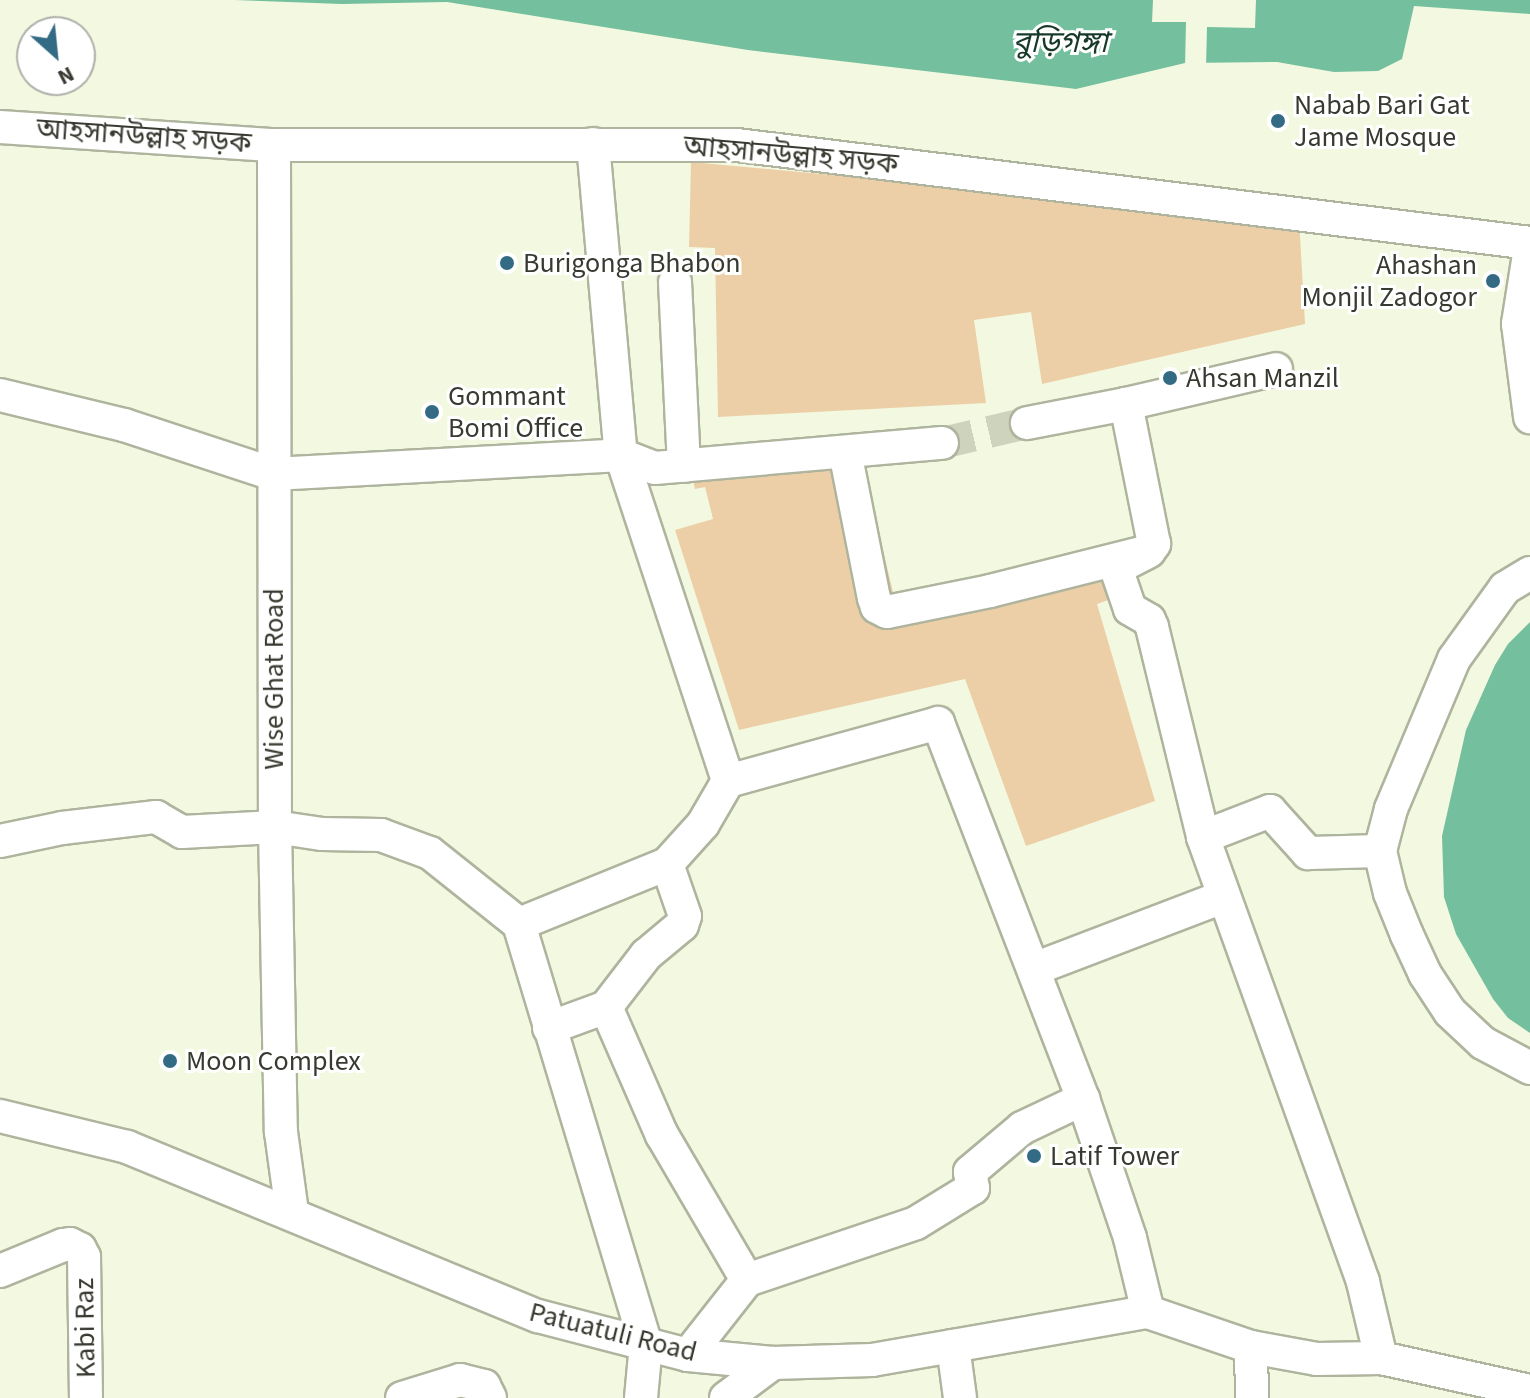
<!DOCTYPE html>
<meta charset="utf-8">
<style>
body{margin:0}
#map{position:relative;width:1530px;height:1398px;overflow:hidden;background:#f3f9e0;font-family:"Source Sans 3","Noto Sans Bengali",sans-serif}
div>[style]{position:absolute}
[style*='--x']{left:calc(var(--x)*1px);top:calc(var(--y)*1px);width:calc(var(--w)*1px);rotate:calc(var(--a)*1deg)}
.green>*{inset:0;background:#eccea7}
.water>*{inset:0;background:#74bf9d}
.pier>*{inset:0;background:#f3f9e0}
.minor-tunnel>*{height:32px;margin-top:-16px;transform-origin:0;background:repeating-linear-gradient(90deg,#cdd3bd 0 32px,transparent 0 48px)}
.roads{filter:drop-shadow(2px 0 #aeb49d) drop-shadow(-2px 0 #aeb49d) drop-shadow(0 2px #aeb49d) drop-shadow(0 -2px #aeb49d)}
.minor>*{height:32px;margin:-16px;padding:0 16px;transform-origin:16px;border-radius:16px;background:#fff}
.dots>*{width:22px;height:22px;translate:-50% -50%;box-sizing:border-box;border:4px solid #fff;border-radius:50%}
span{translate:-50% -50%;white-space:nowrap;text-align:center;line-height:1.15;-webkit-text-stroke:6px #fff;paint-order:stroke}
.poi-label{font-size:28px;color:#373a30}
.left{translate:0 -50%;text-align:left}
.right{translate:-100% -50%;text-align:right}
.street-label{font-size:28px;color:#373a30}
.water-label{font-size:30px;color:#17392a;font-style:italic}
.north{position:absolute;left:16px;top:16px;width:80px;height:80px;box-sizing:border-box;background:#fff;border:2px solid #afb0ac;border-radius:50%;rotate:153deg;font-size:22px;font-weight:700;line-height:32px;text-align:center;color:#373a30}
.north::after{content:'';display:block;margin:auto;width:28px;height:36px;background:#336b85;clip-path:polygon(50% 0,100% 100%,50% 72%,0 100%)}
</style>
<div id="map">
<div class="green">
<div style="clip-path:polygon(691px 162px,1299px 218px,1305px 324px,1042px 384px,1031px 312px,974px 320px,986px 403px,718px 417px,715px 248px,689px 247px)"></div>
<div style="clip-path:polygon(858px 444px,896px 605px,1111px 555px,1122px 595px,1097px 604px,1155px 801px,1026px 846px,965px 679px,739px 730px,675px 530px,713px 519px,705px 487px,695px 489px,689px 463px)"></div>
</div>
<div class="water">
<div style="clip-path:polygon(234px 0,1530px 0,1530px 14px,1414px 6px,1402px 59px,1378px 71px,1334px 72px,1277px 62px,1185px 63px,1076px 89px,748px 50px,447px 2px,342px 4px)"></div>
<div style="clip-path:polygon(1530px 622px,1530px 1033px,1508px 1018px,1493px 999px,1456px 934px,1444px 897px,1442px 836px,1466px 730px,1495px 665px,1508px 644px)"></div>
</div>
<div class="pier">
<div style="clip-path:polygon(1153px 0,1256px 0,1255px 28px,1207px 27px,1206px 67px,1185px 67px,1186px 22px,1152px 22px)"></div>
</div>
<div class="minor-tunnel">
<div style="--x:942;--y:443;--w:87;--a:-13.2"></div>
</div>
<div class="roads">
<div class="minor">
<div style="--x:0;--y:127;--w:275;--a:3.8"></div>
<div style="--x:274;--y:145;--w:463;--a:0"></div>
<div style="--x:737;--y:145;--w:799;--a:7.04"></div>
<div style="--x:593;--y:144;--w:312;--a:84.9"></div>
<div style="--x:621;--y:455;--w:343;--a:71.8"></div>
<div style="--x:728;--y:781;--w:218;--a:-15.4"></div>
<div style="--x:938;--y:723;--w:403;--a:68.9"></div>
<div style="--x:1083;--y:1099;--w:147;--a:71.3"></div>
<div style="--x:1130;--y:1238;--w:76;--a:76.3"></div>
<div style="--x:274;--y:145;--w:682;--a:89.92"></div>
<div style="--x:275;--y:827;--w:305;--a:88.9"></div>
<div style="--x:281;--y:1132;--w:81;--a:82.2"></div>
<div style="--x:1530;--y:248;--w:77;--a:99"></div>
<div style="--x:1518;--y:324;--w:94;--a:82.6"></div>
<div style="--x:675;--y:282;--w:184;--a:87.2"></div>
<div style="--x:0;--y:395;--w:128;--a:13.6"></div>
<div style="--x:124;--y:425;--w:157;--a:18.2"></div>
<div style="--x:273;--y:474;--w:349;--a:-3.1"></div>
<div style="--x:621;--y:455;--w:36;--a:21"></div>
<div style="--x:655;--y:468;--w:288;--a:-5"></div>
<div style="--x:1126;--y:404;--w:154;--a:-13.1"></div>
<div style="--x:845;--y:452;--w:149;--a:78.8"></div>
<div style="--x:874;--y:598;--w:9;--a:72"></div>
<div style="--x:877;--y:607;--w:11;--a:27"></div>
<div style="--x:887;--y:612;--w:105;--a:-11.5"></div>
<div style="--x:990;--y:591;--w:164;--a:-14.1"></div>
<div style="--x:1149;--y:551;--w:9;--a:-54"></div>
<div style="--x:1154;--y:544;--w:143;--a:-101.3"></div>
<div style="--x:1126;--y:404;--w:101;--a:169.1"></div>
<div style="--x:1146;--y:553;--w:34;--a:153"></div>
<div style="--x:1116;--y:568;--w:43;--a:71.1"></div>
<div style="--x:1130;--y:609;--w:22;--a:30"></div>
<div style="--x:1149;--y:620;--w:8;--a:67"></div>
<div style="--x:1152;--y:627;--w:216;--a:76.3"></div>
<div style="--x:1203;--y:837;--w:473;--a:70.2"></div>
<div style="--x:1363;--y:1282;--w:78;--a:76.7"></div>
<div style="--x:1530;--y:573;--w:29;--a:149"></div>
<div style="--x:1505;--y:588;--w:87;--a:125.7"></div>
<div style="--x:1454;--y:659;--w:163;--a:112.8"></div>
<div style="--x:1391;--y:809;--w:43;--a:104.7"></div>
<div style="--x:1380;--y:851;--w:43;--a:76.6"></div>
<div style="--x:1390;--y:893;--w:45;--a:68"></div>
<div style="--x:1407;--y:935;--w:43;--a:65.2"></div>
<div style="--x:1425;--y:974;--w:45;--a:56.7"></div>
<div style="--x:1450;--y:1012;--w:45;--a:43.2"></div>
<div style="--x:1483;--y:1043;--w:53;--a:28"></div>
<div style="--x:1203;--y:837;--w:72;--a:-21.2"></div>
<div style="--x:1270;--y:811;--w:57;--a:47.9"></div>
<div style="--x:1308;--y:853;--w:72;--a:-1.6"></div>
<div style="--x:0;--y:841;--w:63;--a:-11.8"></div>
<div style="--x:62;--y:828;--w:95;--a:-6.7"></div>
<div style="--x:156;--y:817;--w:30;--a:30"></div>
<div style="--x:182;--y:832;--w:93;--a:-3.1"></div>
<div style="--x:275;--y:827;--w:48;--a:8.5"></div>
<div style="--x:322;--y:834;--w:59;--a:1"></div>
<div style="--x:381;--y:835;--w:52;--a:20.2"></div>
<div style="--x:430;--y:853;--w:114;--a:38.6"></div>
<div style="--x:519;--y:924;--w:439;--a:73.2"></div>
<div style="--x:646;--y:1344;--w:54;--a:95.3"></div>
<div style="--x:519;--y:924;--w:160;--a:-22.1"></div>
<div style="--x:667;--y:864;--w:54;--a:-48"></div>
<div style="--x:703;--y:824;--w:50;--a:-59.8"></div>
<div style="--x:1034;--y:969;--w:202;--a:-20.9"></div>
<div style="--x:606;--y:1007;--w:140;--a:66.4"></div>
<div style="--x:662;--y:1135;--w:168;--a:59.6"></div>
<div style="--x:549;--y:1028;--w:61;--a:-20.2"></div>
<div style="--x:606;--y:1007;--w:66;--a:-52.4"></div>
<div style="--x:646;--y:955;--w:47;--a:-39.8"></div>
<div style="--x:682;--y:925;--w:9;--a:-72"></div>
<div style="--x:685;--y:916;--w:55;--a:-109.1"></div>
<div style="--x:0;--y:1116;--w:131;--a:13.7"></div>
<div style="--x:127;--y:1147;--w:444;--a:22.4"></div>
<div style="--x:538;--y:1316;--w:155;--a:14.6"></div>
<div style="--x:688;--y:1355;--w:85;--a:5.4"></div>
<div style="--x:773;--y:1363;--w:99;--a:-1.7"></div>
<div style="--x:872;--y:1360;--w:280;--a:-9.9"></div>
<div style="--x:1148;--y:1312;--w:109;--a:18.8"></div>
<div style="--x:1251;--y:1347;--w:67;--a:10.3"></div>
<div style="--x:1317;--y:1359;--w:64;--a:-0.9"></div>
<div style="--x:1381;--y:1358;--w:153;--a:12.5"></div>
<div style="--x:0;--y:1271;--w:68;--a:-22.4"></div>
<div style="--x:63;--y:1245;--w:7;--a:-8"></div>
<div style="--x:70;--y:1244;--w:11;--a:27"></div>
<div style="--x:80;--y:1249;--w:9;--a:63"></div>
<div style="--x:84;--y:1257;--w:141;--a:89.2"></div>
<div style="--x:953;--y:1346;--w:52;--a:82.3"></div>
<div style="--x:1251;--y:1347;--w:51;--a:88.9"></div>
<div style="--x:688;--y:1355;--w:95;--a:-51.8"></div>
<div style="--x:747;--y:1280;--w:178;--a:-18.6"></div>
<div style="--x:916;--y:1223;--w:67;--a:-31.6"></div>
<div style="--x:973;--y:1188;--w:16;--a:-101"></div>
<div style="--x:970;--y:1172;--w:68;--a:-40.2"></div>
<div style="--x:1022;--y:1128;--w:68;--a:-25.4"></div>
<div style="--x:402;--y:1398;--w:61;--a:-17.2"></div>
<div style="--x:460;--y:1380;--w:25;--a:14"></div>
<div style="--x:484;--y:1386;--w:13;--a:63"></div>
<div style="--x:726;--y:1398;--w:59;--a:-36.7"></div>
</div>
</div>
<div class="dots">
<div style="left:1278px;top:121px;background:#336b85"></div>
<div style="left:507px;top:263px;background:#336b85"></div>
<div style="left:1493px;top:281px;background:#336b85"></div>
<div style="left:1170px;top:378px;background:#336b85"></div>
<div style="left:432px;top:412px;background:#336b85"></div>
<div style="left:170px;top:1061px;background:#336b85"></div>
<div style="left:1034px;top:1156px;background:#336b85"></div>
</div>
<div class="poi-label">
<span class="left" style="left:1294px;top:121px">Nabab Bari Gat<br>Jame Mosque</span>
<span class="left" style="left:523px;top:263px">Burigonga Bhabon</span>
<span class="right" style="left:1477px;top:281px">Ahashan<br>Monjil Zadogor</span>
<span class="left" style="left:1186px;top:378px">Ahsan Manzil</span>
<span class="left" style="left:448px;top:412px">Gommant<br>Bomi Office</span>
<span class="left" style="left:186px;top:1061px">Moon Complex</span>
<span class="left" style="left:1050px;top:1156px">Latif Tower</span>
</div>
<div class="street-label">
<span style="left:144px;top:136px;rotate:4deg">আহসানউল্লাহ সড়ক</span>
<span style="left:791px;top:155px;rotate:5deg">আহসানউল্লাহ সড়ক</span>
<span style="left:274px;top:679px;rotate:-90deg">Wise Ghat Road</span>
<span style="left:85px;top:1328px;rotate:-91deg">Kabi Raz</span>
<span style="left:613px;top:1332px;rotate:14deg">Patuatuli Road</span>
</div>
<div class="water-label">
<span style="left:1060px;top:43px">বুড়িগঙ্গা</span>
</div>
<div class="north">N</div>
</div>
